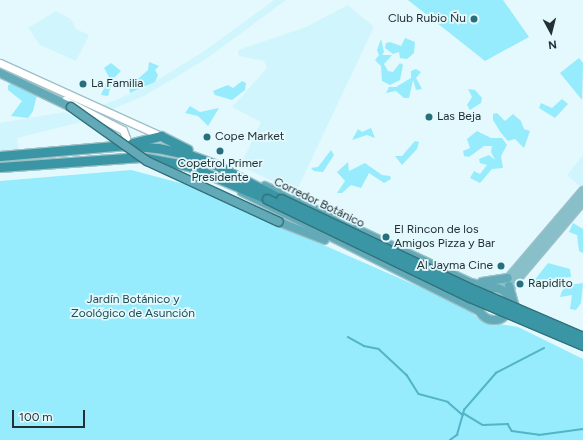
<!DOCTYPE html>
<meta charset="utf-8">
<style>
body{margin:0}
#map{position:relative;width:583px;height:440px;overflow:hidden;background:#e3f9fd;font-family:Figtree,sans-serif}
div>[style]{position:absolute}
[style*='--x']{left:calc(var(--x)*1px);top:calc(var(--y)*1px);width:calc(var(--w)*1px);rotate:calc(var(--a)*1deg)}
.built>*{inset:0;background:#d1f5fc}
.green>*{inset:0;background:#96ebfc}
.stream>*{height:1.5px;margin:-0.75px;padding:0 0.75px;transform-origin:0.75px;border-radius:0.75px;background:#52b4c7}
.roads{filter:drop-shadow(1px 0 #9dc0c7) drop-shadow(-1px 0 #9dc0c7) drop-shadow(0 1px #9dc0c7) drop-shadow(0 -1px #9dc0c7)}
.secondary>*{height:7px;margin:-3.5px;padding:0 3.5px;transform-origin:3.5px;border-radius:3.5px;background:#fff}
.primary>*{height:8px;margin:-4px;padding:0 4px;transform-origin:4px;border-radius:4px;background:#89bfc9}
.trunk>*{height:8px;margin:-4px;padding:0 4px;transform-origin:4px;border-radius:4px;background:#62aab7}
.trunk>.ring{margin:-4px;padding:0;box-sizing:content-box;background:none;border:8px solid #62aab7;border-radius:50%}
.motorway>*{height:9px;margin:-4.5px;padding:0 4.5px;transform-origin:4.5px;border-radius:4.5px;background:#3a95a5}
.bridges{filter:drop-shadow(1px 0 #32727d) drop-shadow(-1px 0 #32727d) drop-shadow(0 1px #32727d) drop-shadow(0 -1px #32727d)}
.trunk-bridge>*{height:8px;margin:-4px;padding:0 4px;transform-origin:4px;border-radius:4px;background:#62aab7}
.motorway-bridge>*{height:9px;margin:-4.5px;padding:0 4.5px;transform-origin:4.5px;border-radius:4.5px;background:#3a95a5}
.dots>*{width:11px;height:11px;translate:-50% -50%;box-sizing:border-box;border:2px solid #e3f9fd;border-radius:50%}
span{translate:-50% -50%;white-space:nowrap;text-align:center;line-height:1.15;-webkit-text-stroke:3.5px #e3f9fd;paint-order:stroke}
.poi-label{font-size:12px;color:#233134}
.right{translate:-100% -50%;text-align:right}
.left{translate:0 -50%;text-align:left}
.street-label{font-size:12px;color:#233134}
.park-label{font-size:12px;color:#224e56}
.north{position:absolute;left:531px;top:12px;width:40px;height:40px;-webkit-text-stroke:3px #e3f9fd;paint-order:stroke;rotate:173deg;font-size:11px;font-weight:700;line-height:16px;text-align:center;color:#233134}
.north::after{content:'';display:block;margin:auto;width:14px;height:18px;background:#233134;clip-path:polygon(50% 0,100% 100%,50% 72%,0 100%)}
.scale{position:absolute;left:12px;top:410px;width:73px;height:18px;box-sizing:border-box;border:2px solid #233134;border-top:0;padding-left:5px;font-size:12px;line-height:14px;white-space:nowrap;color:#233134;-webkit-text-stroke:3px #e3f9fd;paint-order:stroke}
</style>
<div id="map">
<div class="built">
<div style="clip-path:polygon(274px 0,286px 0,206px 59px,146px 95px,85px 121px,17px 138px,19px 150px,0 151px,0 123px,65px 112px,72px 116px,82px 114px,144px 88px,203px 52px)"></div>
<div style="clip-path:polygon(348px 5px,374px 27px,296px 192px,240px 166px,261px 122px,232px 107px,267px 68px,264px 61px,239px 56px,238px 50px,306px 27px)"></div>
<div style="clip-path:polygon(56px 11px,71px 19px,76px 29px,89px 35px,76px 61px,40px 45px,28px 28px)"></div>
<div style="clip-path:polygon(583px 155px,583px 187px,582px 188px,567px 175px)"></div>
</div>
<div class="green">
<div style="clip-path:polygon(408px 0,503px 0,529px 37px,485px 61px)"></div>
<div style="clip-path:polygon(405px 38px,415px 42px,414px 53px,407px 59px,400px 58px,399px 52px,393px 54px,385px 48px,386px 43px,390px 42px,401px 46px)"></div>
<div style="clip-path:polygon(381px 39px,384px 52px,382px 55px,392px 55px,384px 64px,388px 71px,393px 72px,400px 63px,403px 65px,400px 80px,390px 85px,382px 81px,381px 66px,375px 60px,379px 55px,377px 50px)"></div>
<div style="clip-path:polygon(579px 58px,583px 63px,582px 100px,560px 73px)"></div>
<div style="clip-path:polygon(149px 62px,159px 66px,155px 70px,158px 75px,155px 82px,130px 93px,129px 87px,148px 70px)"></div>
<div style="clip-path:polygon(111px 63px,121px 71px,113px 79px,108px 96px,101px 95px,109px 77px,104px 68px)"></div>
<div style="clip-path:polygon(416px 69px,421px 72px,416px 78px,422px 89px,416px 90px,413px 80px,409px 98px,404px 98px,396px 91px,386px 93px,389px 87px,396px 87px,411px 78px,411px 71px)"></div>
<div style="clip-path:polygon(242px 81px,246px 83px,245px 90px,232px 100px,215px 95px,213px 91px,228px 85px,233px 88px)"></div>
<div style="clip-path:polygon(13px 83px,37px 95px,33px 111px,28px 118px,11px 116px,22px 101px,8px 90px,8px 85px)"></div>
<div style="clip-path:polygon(468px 89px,475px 90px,482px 98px,481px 103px,470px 110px,467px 105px,472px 97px)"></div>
<div style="clip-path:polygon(562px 99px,568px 104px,555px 118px,539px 108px,541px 103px,552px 108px)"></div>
<div style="clip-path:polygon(190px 106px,200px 112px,219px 108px,208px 126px,198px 116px,185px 113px)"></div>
<div style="clip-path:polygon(497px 113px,505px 121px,513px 114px,521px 121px,524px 129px,530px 131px,524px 148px,515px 139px,508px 141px,501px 133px,493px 120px,493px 114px)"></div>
<div style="clip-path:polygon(371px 128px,375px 138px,367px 135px,352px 140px,358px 129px,362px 132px)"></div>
<div style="clip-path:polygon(477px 131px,491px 138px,502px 138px,507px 145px,501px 156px,503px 168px,492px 169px,480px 183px,470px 178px,474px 171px,480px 174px,487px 165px,480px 163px,479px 159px,489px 155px,495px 160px,491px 152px,492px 146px,484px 146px,469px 157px,464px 156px,463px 151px,470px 148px,467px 139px)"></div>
<div style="clip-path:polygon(415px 141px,419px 142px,417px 149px,402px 165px,395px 156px,402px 156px)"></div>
<div style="clip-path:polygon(331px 150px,334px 155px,323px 172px,314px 171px,311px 168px,318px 167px)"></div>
<div style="clip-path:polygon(348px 162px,349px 171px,365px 163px,382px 175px,390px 176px,391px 179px,384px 183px,369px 173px,361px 188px,351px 185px,342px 193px,337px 193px,345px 181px,337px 172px)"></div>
<div style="clip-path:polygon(131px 170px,184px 184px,463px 306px,482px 321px,518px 327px,583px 359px,583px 440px,0 440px,0 181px)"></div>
<div style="clip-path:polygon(573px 223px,583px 229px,583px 253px,579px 251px,577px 235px,569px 232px)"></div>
<div style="clip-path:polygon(548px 263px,570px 269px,571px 277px,548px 279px,543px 288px,537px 286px,533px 282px)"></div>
<div style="clip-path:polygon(583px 283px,581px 303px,576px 310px,570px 309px,572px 295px,560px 297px,562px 291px,568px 285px)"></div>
</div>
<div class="stream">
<div style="--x:348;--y:337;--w:18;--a:29"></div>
<div style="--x:364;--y:346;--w:15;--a:11"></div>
<div style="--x:379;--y:349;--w:38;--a:43"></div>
<div style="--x:407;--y:375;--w:22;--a:58"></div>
<div style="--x:419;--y:394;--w:30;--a:15"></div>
<div style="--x:448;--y:402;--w:20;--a:41"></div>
<div style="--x:463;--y:413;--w:23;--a:31"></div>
<div style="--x:483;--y:425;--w:25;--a:-2"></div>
<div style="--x:508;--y:424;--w:8;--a:60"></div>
<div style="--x:512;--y:431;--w:27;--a:8"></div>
<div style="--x:539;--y:435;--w:44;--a:-7.8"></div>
<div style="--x:450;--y:440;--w:9;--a:-36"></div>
<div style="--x:457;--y:435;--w:26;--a:-74"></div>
<div style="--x:464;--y:410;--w:49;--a:-49.1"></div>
<div style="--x:496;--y:373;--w:54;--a:-27.5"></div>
</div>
<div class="roads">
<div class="secondary">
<div style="--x:0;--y:63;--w:177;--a:24.4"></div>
<div style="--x:65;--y:100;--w:65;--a:27.3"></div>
<div style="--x:123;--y:130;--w:9;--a:69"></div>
<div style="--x:126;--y:138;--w:11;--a:146"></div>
</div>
<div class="primary">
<div style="--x:494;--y:288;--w:15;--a:-32"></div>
<div style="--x:507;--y:280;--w:117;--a:-49.5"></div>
<div style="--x:507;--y:291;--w:118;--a:-49.8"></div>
</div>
<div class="trunk">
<div style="--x:0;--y:73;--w:79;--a:25.6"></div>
<div style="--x:265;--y:186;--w:228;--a:25.2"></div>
<div style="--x:471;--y:283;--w:22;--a:13"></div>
<div style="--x:242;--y:192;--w:266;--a:26.6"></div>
<div style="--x:279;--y:222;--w:49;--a:21.4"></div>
<div style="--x:482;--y:282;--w:26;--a:-9"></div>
<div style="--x:509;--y:286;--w:26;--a:74"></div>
<div class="ring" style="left:478px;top:288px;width:24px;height:24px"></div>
</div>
<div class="motorway">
<div style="--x:132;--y:143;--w:30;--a:-14"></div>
<div style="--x:161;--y:136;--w:30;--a:27"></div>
<div style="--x:0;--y:156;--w:127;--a:-5"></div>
<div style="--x:127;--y:145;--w:31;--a:6"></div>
<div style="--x:158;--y:148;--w:30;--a:12"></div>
<div style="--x:187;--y:154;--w:29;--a:20"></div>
<div style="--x:214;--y:164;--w:76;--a:27.6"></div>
<div style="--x:0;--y:167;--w:141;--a:-4.1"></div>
<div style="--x:141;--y:157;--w:49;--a:10.6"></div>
<div style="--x:189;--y:166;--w:85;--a:22.9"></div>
</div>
</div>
<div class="bridges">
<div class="trunk-bridge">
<div style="--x:71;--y:107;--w:93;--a:35.4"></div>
<div style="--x:147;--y:161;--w:145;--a:24.8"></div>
</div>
<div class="motorway-bridge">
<div style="--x:267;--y:199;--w:225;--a:25.8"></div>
<div style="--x:470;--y:297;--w:123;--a:23"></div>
<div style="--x:281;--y:199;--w:216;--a:25.3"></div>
<div style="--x:476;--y:291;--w:116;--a:23.3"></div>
</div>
</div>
<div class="dots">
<div style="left:474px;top:19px;background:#286f7c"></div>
<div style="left:83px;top:84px;background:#286f7c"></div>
<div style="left:429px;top:117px;background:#286f7c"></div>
<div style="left:207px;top:137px;background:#286f7c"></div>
<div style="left:220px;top:151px;background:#286f7c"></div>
<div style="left:386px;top:237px;background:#286f7c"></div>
<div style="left:501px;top:266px;background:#286f7c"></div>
<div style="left:520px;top:284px;background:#286f7c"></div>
</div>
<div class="poi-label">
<span class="right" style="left:466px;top:19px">Club Rubio Ñu</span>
<span class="left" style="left:91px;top:84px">La Familia</span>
<span class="left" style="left:437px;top:117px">Las Beja</span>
<span class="left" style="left:215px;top:137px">Cope Market</span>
<span style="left:220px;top:171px">Copetrol Primer<br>Presidente</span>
<span class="left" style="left:394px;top:237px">El Rincon de los<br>Amigos Pizza y Bar</span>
<span class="right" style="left:493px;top:266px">Al Jayma Cine</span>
<span class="left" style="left:528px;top:284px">Rapidito</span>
</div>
<div class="street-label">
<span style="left:319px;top:203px;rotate:26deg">Corredor Botánico</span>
</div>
<div class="park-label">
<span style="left:133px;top:307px">Jardín Botánico y<br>Zoológico de Asunción</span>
</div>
<div class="north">N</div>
<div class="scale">100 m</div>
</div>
